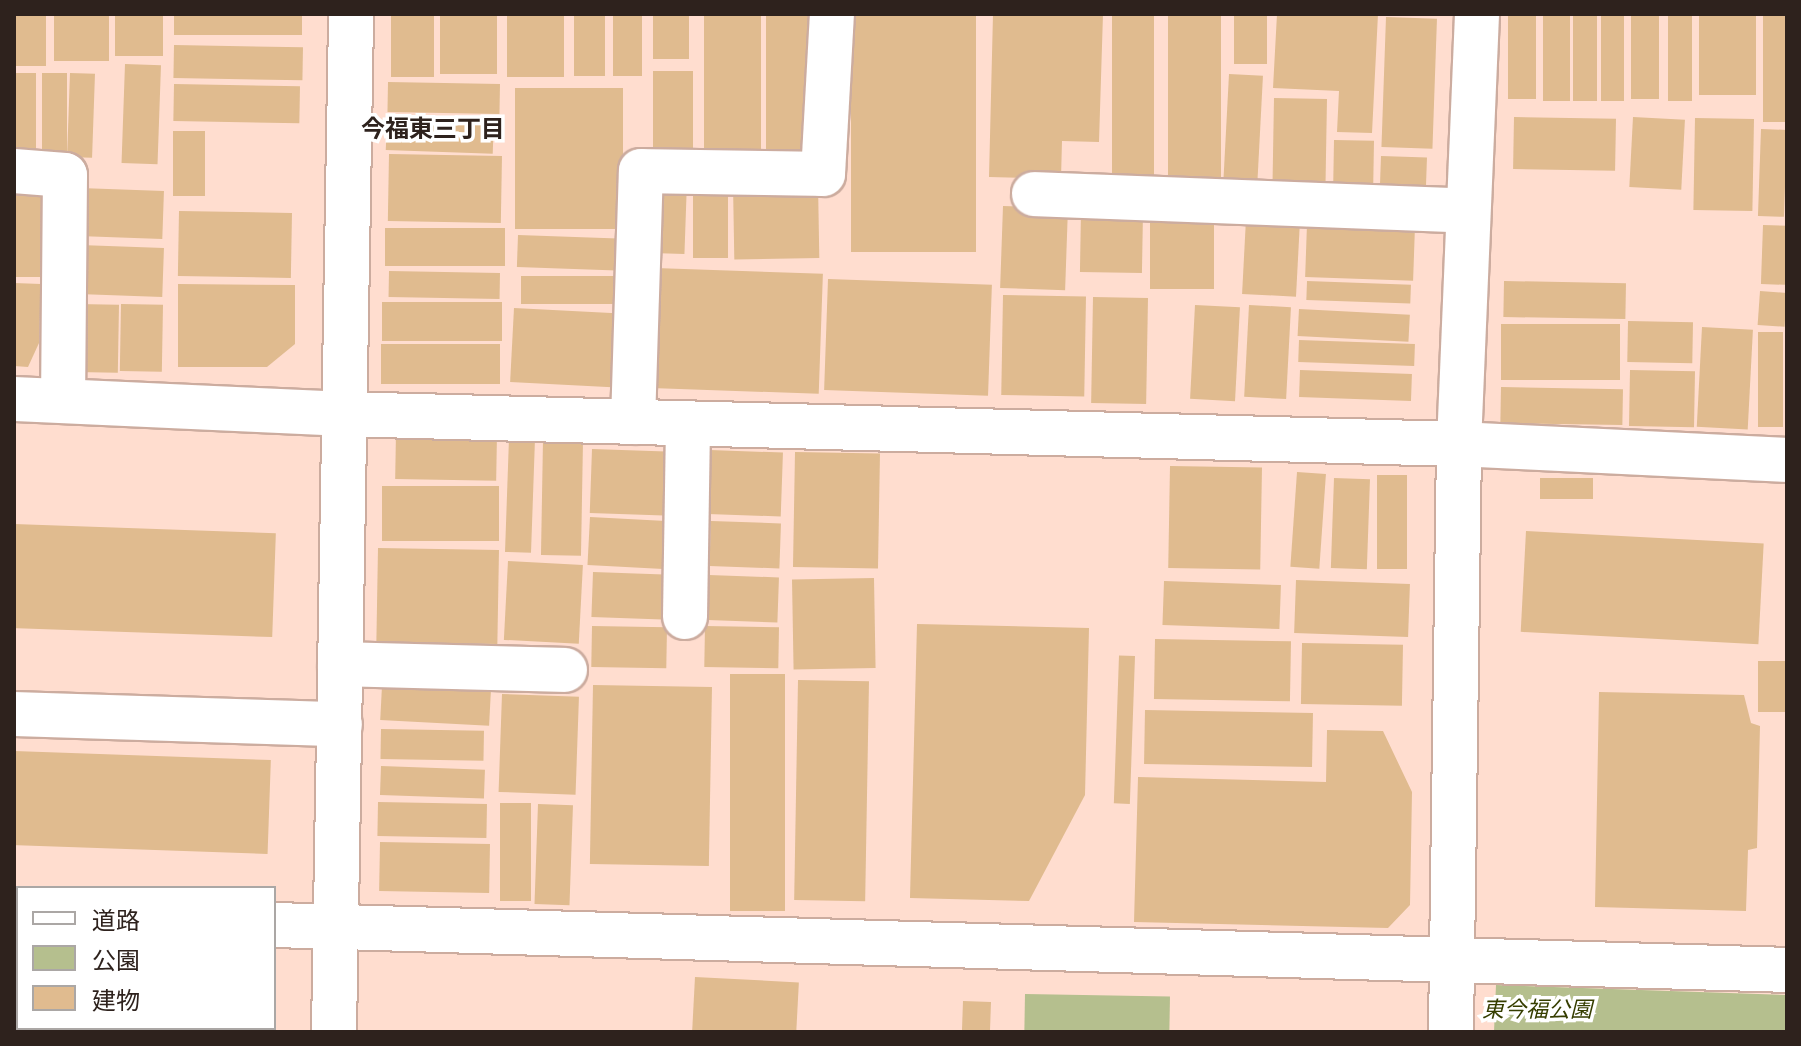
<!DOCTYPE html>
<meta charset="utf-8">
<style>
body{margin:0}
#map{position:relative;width:1801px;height:1046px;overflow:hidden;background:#ffddcf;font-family:Lora,"Noto Sans JP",serif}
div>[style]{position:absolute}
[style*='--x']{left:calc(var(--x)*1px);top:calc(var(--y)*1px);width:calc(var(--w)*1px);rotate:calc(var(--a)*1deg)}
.green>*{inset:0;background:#b5bf8e;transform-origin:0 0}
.building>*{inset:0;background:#e0bb8f;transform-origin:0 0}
.roads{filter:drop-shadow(2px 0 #ccac9f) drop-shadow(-2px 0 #ccac9f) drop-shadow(0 2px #ccac9f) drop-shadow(0 -2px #ccac9f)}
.minor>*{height:44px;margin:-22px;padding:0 22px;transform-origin:22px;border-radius:22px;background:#fff}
span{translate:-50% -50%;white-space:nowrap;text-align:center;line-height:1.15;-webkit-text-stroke:7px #fff;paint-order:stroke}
.park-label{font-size:22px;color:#363e00;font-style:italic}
.neighbourhood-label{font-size:24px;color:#2e221d;font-weight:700}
.frame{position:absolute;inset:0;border:16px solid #2e221d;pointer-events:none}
.legend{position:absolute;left:16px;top:886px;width:260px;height:144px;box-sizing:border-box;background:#fff;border:2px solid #aba7a5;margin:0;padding:10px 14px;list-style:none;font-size:24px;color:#2e221d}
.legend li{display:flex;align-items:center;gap:16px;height:40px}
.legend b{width:40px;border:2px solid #aba7a5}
</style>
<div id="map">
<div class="green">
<div style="clip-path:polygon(1496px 985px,1787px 995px,1787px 1032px,1494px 1032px)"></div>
<div style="left:1025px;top:994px;width:145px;height:38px;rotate:1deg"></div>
</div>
<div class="building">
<div style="left:14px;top:14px;width:32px;height:52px"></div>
<div style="left:54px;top:14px;width:55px;height:47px"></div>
<div style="left:115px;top:14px;width:48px;height:42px"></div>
<div style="left:174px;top:14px;width:128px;height:21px"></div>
<div style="left:391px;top:14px;width:43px;height:63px"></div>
<div style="left:440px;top:14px;width:57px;height:60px"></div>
<div style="left:507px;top:14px;width:57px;height:63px"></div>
<div style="left:574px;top:14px;width:31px;height:62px"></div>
<div style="left:613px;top:14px;width:29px;height:62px"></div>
<div style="left:653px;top:14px;width:36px;height:45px"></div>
<div style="left:704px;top:14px;width:57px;height:146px"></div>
<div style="left:766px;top:14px;width:46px;height:148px"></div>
<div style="left:851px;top:14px;width:125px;height:238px"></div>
<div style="clip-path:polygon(993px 14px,1103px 14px,1099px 142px,1062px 141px,1061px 179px,989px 177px)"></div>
<div style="left:1112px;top:14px;width:42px;height:165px"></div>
<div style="left:1168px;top:14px;width:53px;height:169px"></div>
<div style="left:1234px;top:14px;width:33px;height:50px"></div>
<div style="clip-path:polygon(1277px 14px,1378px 14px,1372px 133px,1337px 132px,1339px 91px,1273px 88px)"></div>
<div style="left:1508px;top:14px;width:28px;height:85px"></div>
<div style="left:1543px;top:14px;width:27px;height:87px"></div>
<div style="left:1573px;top:14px;width:24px;height:87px"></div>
<div style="left:1601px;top:14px;width:23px;height:87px"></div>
<div style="left:1631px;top:14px;width:28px;height:85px"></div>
<div style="left:1668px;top:14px;width:24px;height:87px"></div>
<div style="left:1699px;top:14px;width:57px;height:81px"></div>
<div style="left:1763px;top:14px;width:24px;height:108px"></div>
<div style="left:1386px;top:17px;width:51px;height:130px;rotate:2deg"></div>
<div style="left:174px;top:45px;width:129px;height:33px;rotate:1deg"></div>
<div style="left:125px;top:64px;width:36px;height:99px;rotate:2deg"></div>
<div style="left:653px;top:71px;width:40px;height:85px"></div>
<div style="left:14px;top:73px;width:22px;height:82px"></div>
<div style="left:42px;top:73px;width:25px;height:83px"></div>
<div style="left:70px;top:73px;width:25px;height:84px;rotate:2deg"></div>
<div style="left:1229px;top:74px;width:34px;height:105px;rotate:3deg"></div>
<div style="left:388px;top:82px;width:112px;height:30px;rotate:1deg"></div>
<div style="left:174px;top:84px;width:126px;height:37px;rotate:1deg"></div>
<div style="left:515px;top:88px;width:108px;height:141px"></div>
<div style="left:1274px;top:98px;width:53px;height:93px;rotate:1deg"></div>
<div style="left:387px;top:115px;width:107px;height:35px;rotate:2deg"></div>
<div style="left:1514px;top:117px;width:102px;height:52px;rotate:1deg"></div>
<div style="left:1633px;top:117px;width:52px;height:70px;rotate:3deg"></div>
<div style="left:1695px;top:118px;width:59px;height:92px;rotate:1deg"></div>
<div style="left:1761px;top:129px;width:26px;height:87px;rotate:2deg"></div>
<div style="left:173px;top:131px;width:32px;height:65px"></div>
<div style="left:1334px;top:140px;width:40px;height:56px;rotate:1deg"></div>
<div style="left:389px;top:154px;width:113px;height:67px;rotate:1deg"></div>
<div style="left:1381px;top:156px;width:46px;height:42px;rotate:2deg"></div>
<div style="left:654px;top:180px;width:33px;height:73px;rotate:2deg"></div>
<div style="left:693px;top:183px;width:35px;height:75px"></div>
<div style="left:818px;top:183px;width:75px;height:85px;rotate:89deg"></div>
<div style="left:80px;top:188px;width:84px;height:48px;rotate:2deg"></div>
<div style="left:14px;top:190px;width:34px;height:87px"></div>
<div style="left:1003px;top:206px;width:65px;height:82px;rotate:2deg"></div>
<div style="left:179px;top:211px;width:113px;height:65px;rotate:1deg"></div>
<div style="left:1081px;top:211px;width:62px;height:61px;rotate:1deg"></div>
<div style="left:1150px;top:214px;width:64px;height:75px"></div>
<div style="left:1246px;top:219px;width:54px;height:75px;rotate:3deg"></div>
<div style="left:1307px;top:224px;width:108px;height:53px;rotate:2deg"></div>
<div style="left:1763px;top:225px;width:24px;height:59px;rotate:2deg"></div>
<div style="left:385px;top:228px;width:120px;height:38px"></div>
<div style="left:518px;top:235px;width:100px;height:32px;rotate:2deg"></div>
<div style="left:80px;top:245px;width:84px;height:49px;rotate:2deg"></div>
<div style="left:655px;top:268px;width:168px;height:120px;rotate:2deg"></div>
<div style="left:389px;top:271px;width:111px;height:26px;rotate:1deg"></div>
<div style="left:521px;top:276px;width:97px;height:28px"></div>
<div style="left:828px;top:279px;width:164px;height:111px;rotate:2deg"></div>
<div style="left:1307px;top:281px;width:104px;height:19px;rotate:2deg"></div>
<div style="left:1504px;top:281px;width:122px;height:36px;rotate:1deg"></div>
<div style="clip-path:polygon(14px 283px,41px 284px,39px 343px,28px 367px,14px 366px)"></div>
<div style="clip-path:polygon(178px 284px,295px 285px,295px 344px,267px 367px,178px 367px)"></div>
<div style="left:1760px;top:291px;width:27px;height:34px;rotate:4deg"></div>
<div style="left:1003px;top:295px;width:83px;height:100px;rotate:1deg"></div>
<div style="left:1093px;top:297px;width:55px;height:106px;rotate:1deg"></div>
<div style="left:382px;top:302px;width:120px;height:39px"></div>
<div style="left:77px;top:304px;width:42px;height:68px;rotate:1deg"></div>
<div style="left:121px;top:304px;width:42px;height:67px;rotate:1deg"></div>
<div style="left:1195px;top:305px;width:45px;height:94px;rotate:3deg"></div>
<div style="left:1249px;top:305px;width:42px;height:92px;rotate:3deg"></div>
<div style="left:514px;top:308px;width:102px;height:74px;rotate:3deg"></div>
<div style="left:1299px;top:309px;width:111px;height:27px;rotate:3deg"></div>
<div style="left:1628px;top:321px;width:65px;height:41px;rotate:1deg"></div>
<div style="left:1501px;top:324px;width:119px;height:56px"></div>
<div style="left:1702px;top:327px;width:51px;height:100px;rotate:3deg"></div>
<div style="left:1758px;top:332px;width:25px;height:95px"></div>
<div style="left:1299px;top:340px;width:116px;height:22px;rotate:2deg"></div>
<div style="left:381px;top:344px;width:119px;height:40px"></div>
<div style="left:1300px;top:370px;width:112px;height:27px;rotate:2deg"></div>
<div style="left:1630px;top:370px;width:65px;height:56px;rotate:1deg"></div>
<div style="left:1501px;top:387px;width:122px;height:36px;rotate:1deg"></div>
<div style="left:396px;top:432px;width:101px;height:47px;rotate:1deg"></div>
<div style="left:509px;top:438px;width:26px;height:114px;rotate:2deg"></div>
<div style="left:543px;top:440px;width:40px;height:115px;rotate:1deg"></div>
<div style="left:592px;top:449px;width:74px;height:64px;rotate:2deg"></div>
<div style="left:710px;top:450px;width:73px;height:64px;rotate:2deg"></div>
<div style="left:795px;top:452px;width:85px;height:115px;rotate:1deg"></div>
<div style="left:1170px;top:466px;width:92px;height:102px;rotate:1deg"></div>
<div style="left:1297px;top:472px;width:29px;height:95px;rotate:4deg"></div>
<div style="left:1377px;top:475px;width:30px;height:94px"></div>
<div style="left:1334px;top:478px;width:36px;height:90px;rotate:2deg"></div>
<div style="left:1593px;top:478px;width:21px;height:53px;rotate:90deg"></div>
<div style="left:382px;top:486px;width:117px;height:55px"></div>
<div style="left:590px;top:517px;width:76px;height:48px;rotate:3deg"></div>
<div style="left:711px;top:521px;width:70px;height:45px;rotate:2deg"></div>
<div style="left:14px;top:524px;width:262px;height:104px;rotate:2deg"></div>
<div style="left:1526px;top:531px;width:238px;height:101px;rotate:3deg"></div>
<div style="left:378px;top:548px;width:121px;height:94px;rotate:1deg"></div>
<div style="left:508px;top:561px;width:75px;height:79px;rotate:3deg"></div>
<div style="left:593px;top:572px;width:71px;height:45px;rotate:2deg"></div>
<div style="left:709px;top:575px;width:70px;height:45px;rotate:2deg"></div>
<div style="left:874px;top:578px;width:90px;height:82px;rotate:89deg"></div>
<div style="left:1296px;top:580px;width:114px;height:53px;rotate:2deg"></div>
<div style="left:1164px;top:581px;width:117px;height:44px;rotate:2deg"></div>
<div style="clip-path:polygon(917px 624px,1089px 628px,1085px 795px,1029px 901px,910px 898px)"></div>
<div style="left:592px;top:626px;width:75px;height:41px;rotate:1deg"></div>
<div style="left:705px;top:626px;width:74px;height:41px;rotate:1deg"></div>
<div style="left:1155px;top:639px;width:136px;height:60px;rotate:1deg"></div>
<div style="left:1302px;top:643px;width:101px;height:61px;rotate:1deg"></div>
<div style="left:1135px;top:656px;width:148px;height:16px;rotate:92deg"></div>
<div style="left:1758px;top:661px;width:29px;height:51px"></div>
<div style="left:730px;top:674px;width:55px;height:237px"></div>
<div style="left:798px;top:680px;width:71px;height:220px;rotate:1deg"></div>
<div style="left:593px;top:685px;width:119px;height:179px;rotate:1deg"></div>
<div style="left:382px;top:686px;width:109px;height:34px;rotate:3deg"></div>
<div style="clip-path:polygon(1599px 692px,1744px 695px,1751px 723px,1760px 726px,1757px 848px,1748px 850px,1746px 911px,1595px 907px)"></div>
<div style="left:502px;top:694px;width:77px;height:98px;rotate:2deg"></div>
<div style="left:1145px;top:710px;width:168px;height:54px;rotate:1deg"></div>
<div style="left:381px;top:729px;width:103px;height:30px;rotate:1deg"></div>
<div style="clip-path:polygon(1327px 730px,1383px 731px,1412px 792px,1410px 905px,1388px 928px,1134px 922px,1138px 777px,1326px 782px)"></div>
<div style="left:14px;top:751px;width:257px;height:94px;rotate:2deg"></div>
<div style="left:381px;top:766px;width:104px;height:29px;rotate:2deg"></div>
<div style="left:378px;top:802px;width:109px;height:34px;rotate:1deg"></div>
<div style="left:500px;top:803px;width:31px;height:98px"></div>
<div style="left:538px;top:804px;width:35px;height:100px;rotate:2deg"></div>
<div style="left:380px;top:842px;width:110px;height:49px;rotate:1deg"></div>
<div style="left:695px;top:977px;width:104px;height:55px;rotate:3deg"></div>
<div style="left:963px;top:1001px;width:28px;height:31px;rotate:2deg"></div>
<div style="clip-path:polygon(38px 1028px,248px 1028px,38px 1032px)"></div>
</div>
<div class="roads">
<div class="minor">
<div style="--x:14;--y:171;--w:51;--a:4.5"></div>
<div style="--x:65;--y:175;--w:225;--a:90.5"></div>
<div style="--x:1034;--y:194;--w:434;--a:2.2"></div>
<div style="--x:14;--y:399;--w:327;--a:2.6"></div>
<div style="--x:341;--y:414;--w:1118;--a:1.54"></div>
<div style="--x:1459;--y:444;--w:328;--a:2.8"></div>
<div style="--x:633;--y:422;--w:251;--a:-88.2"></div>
<div style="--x:641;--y:171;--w:182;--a:0.9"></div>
<div style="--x:823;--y:174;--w:160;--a:-86.8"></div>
<div style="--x:685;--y:617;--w:193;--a:-89.1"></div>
<div style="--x:340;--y:664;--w:225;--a:1.5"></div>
<div style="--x:14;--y:714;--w:326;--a:1.8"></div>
<div style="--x:14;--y:915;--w:4;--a:0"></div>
<div style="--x:274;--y:925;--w:1514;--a:1.7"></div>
<div style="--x:334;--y:1032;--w:1018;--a:-89.04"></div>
<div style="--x:1451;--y:1032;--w:588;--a:-89.22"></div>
<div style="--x:1459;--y:444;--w:430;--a:-87.6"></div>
</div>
</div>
<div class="park-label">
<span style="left:1537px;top:1010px">東今福公園</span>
</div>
<div class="neighbourhood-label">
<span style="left:433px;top:129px">今福東三丁目</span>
</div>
<div class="frame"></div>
<ul class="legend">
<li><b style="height:10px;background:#fff"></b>道路</li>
<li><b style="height:22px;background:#b5bf8e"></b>公園</li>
<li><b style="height:22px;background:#e0bb8f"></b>建物</li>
</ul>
</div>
